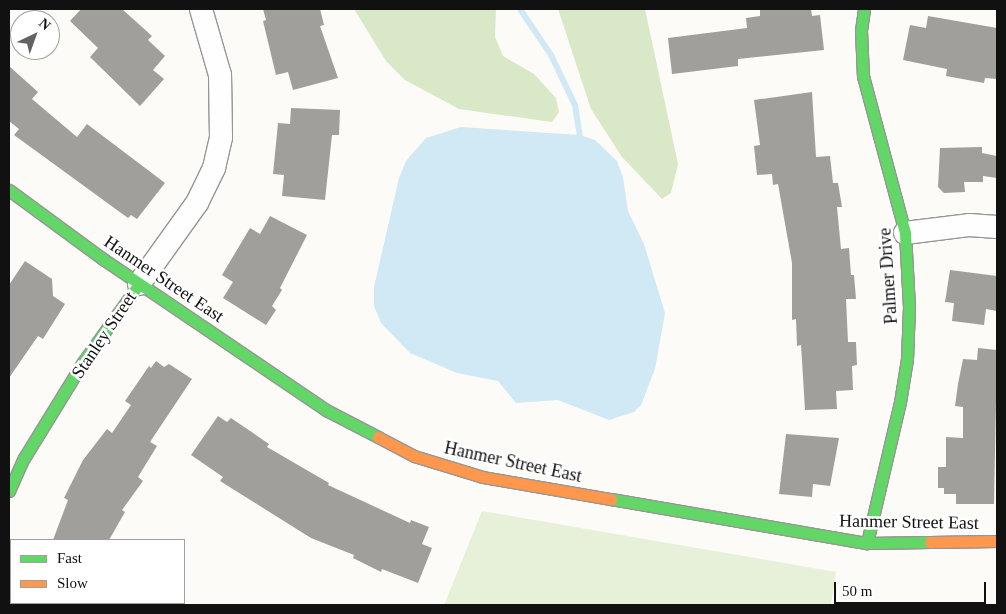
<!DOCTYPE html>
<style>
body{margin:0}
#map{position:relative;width:1006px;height:614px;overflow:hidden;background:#fcfbf7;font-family:Georgia,serif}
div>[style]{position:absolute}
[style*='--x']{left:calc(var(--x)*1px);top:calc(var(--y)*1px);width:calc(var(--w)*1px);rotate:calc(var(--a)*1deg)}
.green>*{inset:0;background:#e7f1d9}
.forest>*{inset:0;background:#d9e8c7}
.water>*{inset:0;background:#d0e9f4}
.stream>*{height:6px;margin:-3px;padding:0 3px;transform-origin:3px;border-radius:3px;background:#d0e9f4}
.building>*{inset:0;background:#a09f9c}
.roads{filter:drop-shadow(1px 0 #979695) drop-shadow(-1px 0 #979695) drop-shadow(0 1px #979695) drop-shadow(0 -1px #979695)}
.street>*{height:22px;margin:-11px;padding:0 11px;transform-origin:11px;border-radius:11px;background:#fffefe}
.fast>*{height:11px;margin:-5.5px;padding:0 5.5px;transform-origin:5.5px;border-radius:5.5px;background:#63d668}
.slow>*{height:11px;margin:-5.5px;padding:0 5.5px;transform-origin:5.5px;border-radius:5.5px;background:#ff974d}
span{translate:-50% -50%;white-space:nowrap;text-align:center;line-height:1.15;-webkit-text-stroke:5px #fff;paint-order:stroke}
.street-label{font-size:18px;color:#111}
.frame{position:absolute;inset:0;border:10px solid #111;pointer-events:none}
.legend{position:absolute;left:10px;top:539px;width:175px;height:65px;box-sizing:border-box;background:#fff;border:1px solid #a0a0a0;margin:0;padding:6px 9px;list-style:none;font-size:15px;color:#111}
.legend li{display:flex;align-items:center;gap:10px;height:25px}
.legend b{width:25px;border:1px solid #a0a0a0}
.north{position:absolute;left:10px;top:10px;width:50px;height:50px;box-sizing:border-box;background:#fff;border:1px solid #a0a0a0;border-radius:50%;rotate:42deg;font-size:14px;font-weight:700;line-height:20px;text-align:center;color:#111}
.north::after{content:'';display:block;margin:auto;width:18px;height:22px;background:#636362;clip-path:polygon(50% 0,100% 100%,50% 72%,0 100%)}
.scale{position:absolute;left:834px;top:582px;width:152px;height:22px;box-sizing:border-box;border:2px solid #111;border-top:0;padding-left:6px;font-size:15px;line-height:18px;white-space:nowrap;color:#111;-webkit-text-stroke:4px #fff;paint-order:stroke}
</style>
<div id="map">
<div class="green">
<div style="clip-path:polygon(482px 511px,836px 572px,831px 605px,444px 605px)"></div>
</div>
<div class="forest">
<div style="clip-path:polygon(354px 9px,496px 9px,495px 37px,503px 56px,534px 74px,556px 98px,559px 112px,552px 122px,459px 109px,405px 80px,386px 61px)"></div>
<div style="clip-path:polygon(558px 9px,645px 9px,678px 164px,671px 193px,662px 199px,622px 157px,591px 109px)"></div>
</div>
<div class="water">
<div style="clip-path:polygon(461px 127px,580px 135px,595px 140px,617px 161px,623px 177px,628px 211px,644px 244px,665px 313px,655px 369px,641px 405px,634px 412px,609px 420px,558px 400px,516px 403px,498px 381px,457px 373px,410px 353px,381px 323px,374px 306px,374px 287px,399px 178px,406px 161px,426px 138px)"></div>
</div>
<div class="stream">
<div style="--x:520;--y:9;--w:55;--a:56"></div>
<div style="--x:551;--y:55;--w:55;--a:64.4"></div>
<div style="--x:575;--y:105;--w:30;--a:81"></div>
</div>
<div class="building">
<div style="clip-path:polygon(81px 9px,122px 9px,152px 36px,148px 40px,165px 56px,153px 70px,164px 79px,140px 106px,90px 57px,98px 48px,70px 21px)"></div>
<div style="clip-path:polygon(263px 9px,320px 9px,324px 25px,320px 26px,338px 78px,293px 90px,288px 72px,276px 75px,263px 21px,266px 20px)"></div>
<div style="clip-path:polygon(760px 9px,811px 9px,812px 16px,820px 15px,824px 50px,738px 59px,738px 66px,672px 74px,668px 38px,747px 28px,746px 18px,760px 16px)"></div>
<div style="clip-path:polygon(928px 16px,997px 28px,997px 79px,985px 78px,984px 83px,946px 76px,947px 69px,903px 60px,910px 25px,926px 28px)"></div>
<div style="clip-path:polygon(9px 66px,38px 92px,32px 99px,77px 137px,87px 124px,165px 183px,137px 219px,131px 215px,128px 218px,14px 135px,19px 129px,9px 121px)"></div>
<div style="clip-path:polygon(812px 92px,816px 157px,830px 156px,833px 183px,838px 183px,842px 207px,837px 207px,841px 249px,849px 248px,851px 275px,854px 275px,856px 299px,846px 299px,848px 342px,856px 342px,857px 365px,852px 366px,853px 390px,836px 391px,837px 409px,805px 410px,801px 345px,797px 346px,796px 319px,792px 320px,792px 263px,778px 184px,773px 185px,772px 174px,757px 175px,754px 146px,760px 145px,754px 100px)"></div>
<div style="clip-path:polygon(291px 108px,340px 110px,339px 135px,332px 135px,325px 200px,282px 196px,284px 175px,273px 174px,278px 123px,290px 124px)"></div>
<div style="clip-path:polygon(982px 147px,982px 153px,997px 156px,997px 178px,983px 176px,983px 182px,964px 182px,965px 192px,944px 193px,938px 187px,940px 148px)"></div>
<div style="clip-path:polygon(270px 216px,307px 235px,280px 288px,282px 290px,272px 306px,276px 310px,266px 325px,223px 298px,233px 282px,222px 275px,250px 228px,260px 234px)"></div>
<div style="clip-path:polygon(25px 261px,52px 279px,53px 296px,65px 304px,43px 339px,38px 336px,9px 378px,9px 285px)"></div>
<div style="clip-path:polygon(950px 270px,997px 276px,997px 311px,986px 309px,984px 325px,952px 321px,954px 303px,945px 302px)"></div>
<div style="clip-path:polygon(978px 348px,997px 350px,994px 504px,956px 504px,956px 494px,944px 494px,944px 488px,938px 488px,938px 467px,946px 467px,946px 437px,963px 438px,963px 407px,955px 406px,958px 384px,963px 359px,977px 360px)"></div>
<div style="clip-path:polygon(156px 361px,164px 367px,169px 364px,192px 379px,150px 442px,157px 446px,138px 477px,143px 481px,122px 510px,125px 512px,109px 540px,53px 540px,68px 500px,64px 498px,83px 460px,107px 429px,112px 433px,131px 405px,125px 401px,149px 366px,151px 368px)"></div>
<div style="clip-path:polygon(218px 416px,227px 422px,231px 418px,269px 444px,267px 447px,329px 483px,328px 485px,410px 523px,411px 520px,429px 527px,422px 544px,432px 548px,418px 583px,382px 569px,381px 572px,353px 558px,354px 555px,311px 538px,220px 481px,223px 477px,191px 455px)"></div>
<div style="clip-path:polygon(786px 434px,839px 438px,830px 486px,813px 484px,812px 497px,779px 494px)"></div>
</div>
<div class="roads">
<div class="street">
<div style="--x:905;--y:233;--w:64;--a:-7.1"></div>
<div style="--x:969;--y:225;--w:28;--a:4"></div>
<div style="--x:139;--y:284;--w:100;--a:-54.4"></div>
<div style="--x:197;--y:203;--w:39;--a:-64"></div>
<div style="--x:214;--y:168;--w:32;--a:-77"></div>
<div style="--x:221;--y:137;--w:62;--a:-90.9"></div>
<div style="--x:220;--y:75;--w:69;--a:-106.1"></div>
</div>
<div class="fast">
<div style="--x:864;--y:9;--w:22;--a:98"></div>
<div style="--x:861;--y:31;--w:45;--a:87.5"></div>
<div style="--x:863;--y:76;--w:163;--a:75"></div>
<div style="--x:905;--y:233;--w:74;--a:86.9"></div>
<div style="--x:909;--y:307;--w:52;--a:92.2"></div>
<div style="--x:907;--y:359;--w:44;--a:99.2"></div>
<div style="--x:900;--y:402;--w:145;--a:103.2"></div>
<div style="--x:9;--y:190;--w:117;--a:36.3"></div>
<div style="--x:103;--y:259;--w:269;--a:34.1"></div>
<div style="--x:326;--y:410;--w:59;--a:27.4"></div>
<div style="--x:9;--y:491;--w:36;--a:-66"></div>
<div style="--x:24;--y:458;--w:113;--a:-58.4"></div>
<div style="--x:83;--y:362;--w:96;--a:-54.3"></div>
<div style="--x:611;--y:499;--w:260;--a:9.8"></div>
<div style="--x:867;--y:543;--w:63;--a:-0.9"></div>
</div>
<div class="slow">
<div style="--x:378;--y:437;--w:41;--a:27.8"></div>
<div style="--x:414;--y:456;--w:72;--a:16.9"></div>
<div style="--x:483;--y:477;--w:130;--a:9.8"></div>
<div style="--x:930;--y:542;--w:67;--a:-0.9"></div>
</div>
</div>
<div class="street-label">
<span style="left:888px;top:276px;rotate:-94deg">Palmer Drive</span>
<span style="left:164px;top:279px;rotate:34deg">Hanmer Street East</span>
<span style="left:104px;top:335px;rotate:-56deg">Stanley Street</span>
<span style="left:513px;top:462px;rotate:12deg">Hanmer Street East</span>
<span style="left:909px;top:522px;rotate:1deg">Hanmer Street East</span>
</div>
<div class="frame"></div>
<ul class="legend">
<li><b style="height:6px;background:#63d668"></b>Fast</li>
<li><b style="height:6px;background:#ff974d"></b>Slow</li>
</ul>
<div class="north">N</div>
<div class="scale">50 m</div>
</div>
